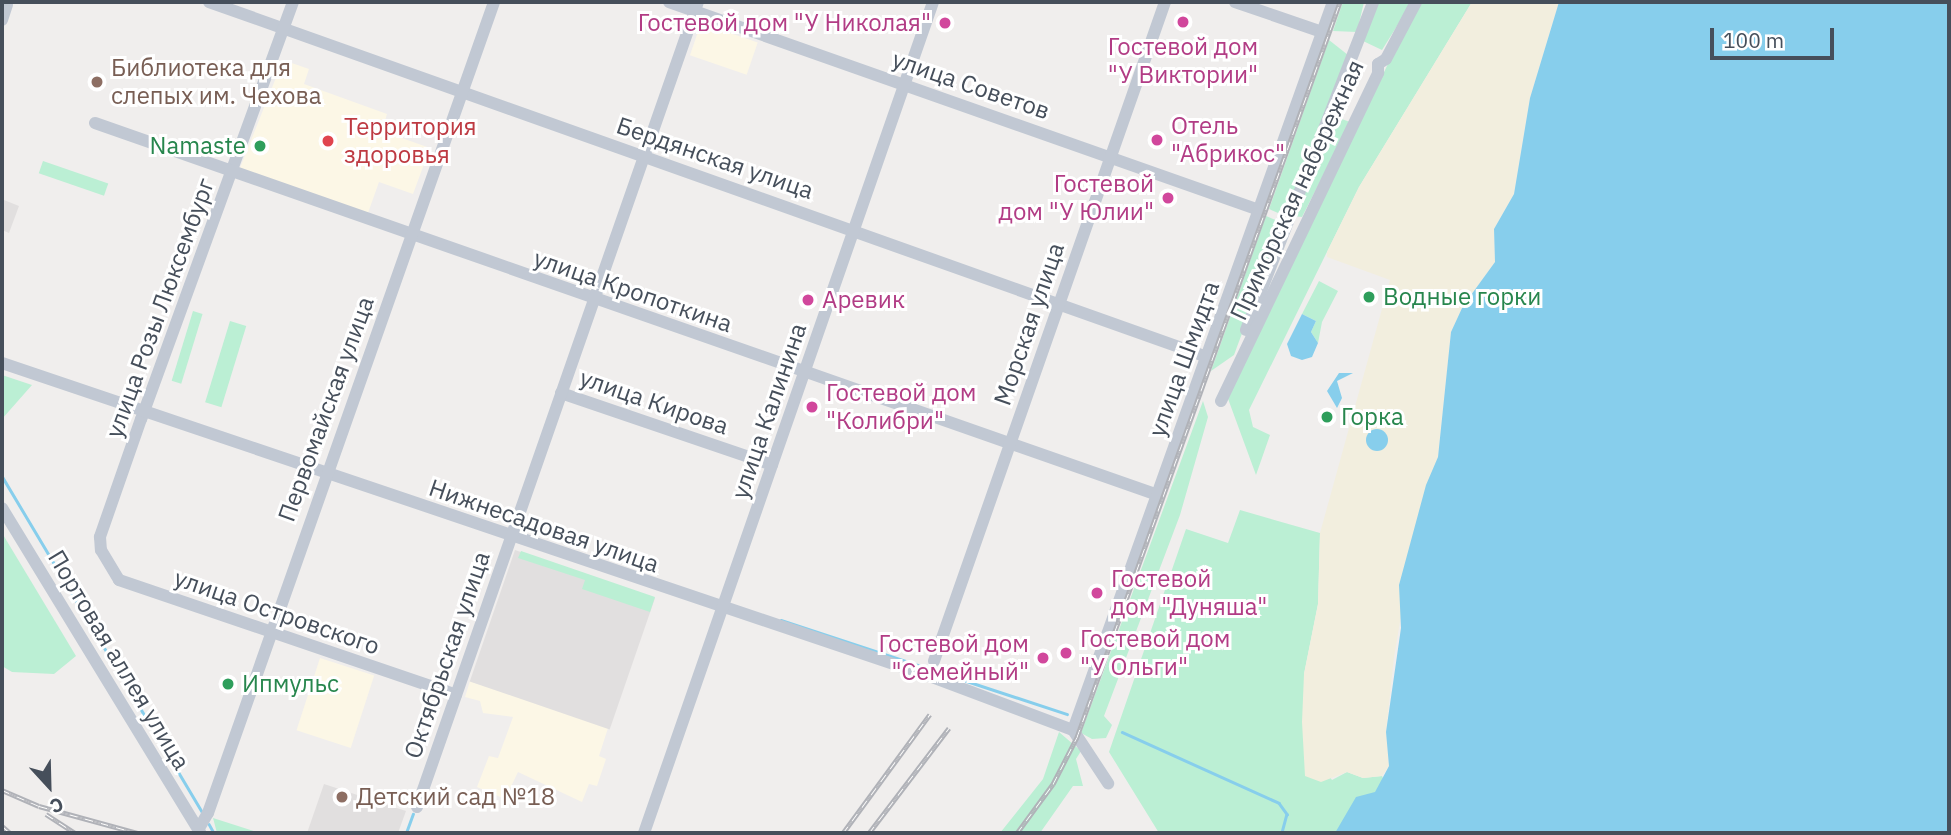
<!DOCTYPE html>
<meta charset="utf-8">
<style>
body{margin:0}
#map{position:relative;width:1951px;height:835px;overflow:hidden;background:#f0eeed;font-family:"IBM Plex Sans",sans-serif}
div>[style]{position:absolute}
[style*='--x']{left:calc(var(--x)*1px);top:calc(var(--y)*1px);width:calc(var(--w)*1px);rotate:calc(var(--a)*1deg)}
.commercial>*{inset:0;background:#fcf7e6;transform-origin:0 0}
.education>*{inset:0;background:#e1dfdf;transform-origin:0 0}
.green>*{inset:0;background:#bbefd4;transform-origin:0 0}
.sand>*{inset:0;background:#f2eede}
.water>*{inset:0;background:#87ceec}
.round{border-radius:50%}
.stream>*{height:2.5px;margin:-1.25px;padding:0 1.25px;transform-origin:1.25px;border-radius:1.25px;background:#87ceec}
.minor>*{height:12px;margin:-6px;padding:0 6px;transform-origin:6px;border-radius:6px;background:#c1c8d3}
.rail>*{height:5px;margin-top:-2.5px;transform-origin:0;background:repeating-linear-gradient(90deg,#fff 0 8px,#b0b2b8 0 16px);box-sizing:border-box;border-block:2px solid #b0b2b8}
.dots>*{width:19px;height:19px;translate:-50% -50%;box-sizing:border-box;border:4px solid #fff;border-radius:50%}
span{translate:-50% -50%;white-space:nowrap;text-align:center;line-height:1.15;-webkit-text-stroke:6px #fff;paint-order:stroke}
.hotel-label{font-size:24px;color:#b23c85}
.right{translate:-100% -50%;text-align:right}
.left{translate:0 -50%;text-align:left}
.education-label{font-size:24px;color:#785e54}
.street-label{font-size:24px;color:#464f5b}
.health-label{font-size:24px;color:#be3a42}
.leisure-label{font-size:24px;color:#27864d}
.frame{position:absolute;inset:0;border:4px solid #464f5b;pointer-events:none}
.north{position:absolute;left:14px;top:751px;width:70px;height:70px;-webkit-text-stroke:5px #fff;paint-order:stroke;rotate:158deg;font-size:19px;font-weight:700;line-height:28px;text-align:center;color:#464f5b}
.north::after{content:'';display:block;margin:auto;width:24px;height:32px;background:#464f5b;clip-path:polygon(50% 0,100% 100%,50% 72%,0 100%)}
.scale{position:absolute;left:1710px;top:28px;width:124px;height:32px;box-sizing:border-box;border:4px solid #464f5b;border-top:0;padding-left:9px;font-size:21px;line-height:24px;white-space:nowrap;color:#464f5b;-webkit-text-stroke:5px #fff;paint-order:stroke}
</style>
<div id="map">
<div class="commercial">
<div style="left:701px;top:23px;width:60px;height:34px;rotate:19deg"></div>
<div style="clip-path:polygon(283px 60px,309px 69px,304px 84px,387px 114px,382px 131px,430px 148px,413px 194px,379px 182px,368px 213px,240px 168px)"></div>
<div style="left:320px;top:658px;width:57px;height:76px;rotate:18deg"></div>
<div style="clip-path:polygon(470px 681px,608px 728px,599px 756px,606px 759px,597px 786px,589px 784px,582px 802px,518px 772px,505px 799px,477px 787px,489px 756px,498px 758px,513px 717px,483px 713px,480px 701px,465px 697px)"></div>
</div>
<div class="education">
<div style="clip-path:polygon(4px 200px,19px 206px,9px 233px,2px 230px)"></div>
<div style="left:515px;top:550px;width:148px;height:139px;rotate:19deg"></div>
<div style="clip-path:polygon(324px 784px,406px 811px,398px 833px,307px 833px)"></div>
</div>
<div class="green">
<div style="clip-path:polygon(1343px 2px,1364px 2px,1357px 32px,1333px 31px)"></div>
<div style="clip-path:polygon(1377px 2px,1412px 2px,1382px 50px,1363px 41px)"></div>
<div style="clip-path:polygon(1418px 2px,1472px 2px,1359px 187px,1249px 410px,1253px 427px,1270px 435px,1256px 475px,1227px 396px)"></div>
<div style="clip-path:polygon(1329px 40px,1348px 55px,1285px 216px,1269px 209px)"></div>
<div style="clip-path:polygon(1339px 118px,1350px 122px,1302px 217px,1293px 216px)"></div>
<div style="left:43px;top:161px;width:69px;height:13px;rotate:19deg"></div>
<div style="clip-path:polygon(1266px 216px,1283px 223px,1234px 355px,1211px 371px)"></div>
<div style="clip-path:polygon(1319px 281px,1338px 291px,1322px 322px,1318px 343px,1311px 332px,1316px 321px,1302px 314px)"></div>
<div style="left:193px;top:311px;width:10px;height:73px;rotate:17deg"></div>
<div style="left:230px;top:321px;width:17px;height:85px;rotate:17deg"></div>
<div style="clip-path:polygon(2px 375px,32px 385px,2px 419px)"></div>
<div style="clip-path:polygon(1203px 401px,1208px 417px,1180px 515px,1104px 716px,1112px 725px,1106px 738px,1092px 739px,1081px 733px)"></div>
<div style="clip-path:polygon(1240px 510px,1320px 533px,1318px 604px,1304px 674px,1304px 739px,1332px 780px,1347px 772px,1363px 778px,1382px 776px,1409px 833px,1159px 833px,1109px 752px,1186px 529px,1228px 543px)"></div>
<div style="clip-path:polygon(2px 533px,76px 656px,54px 674px,12px 672px,2px 666px)"></div>
<div style="clip-path:polygon(521px 551px,655px 597px,650px 612px,582px 589px,585px 580px,518px 558px)"></div>
<div style="clip-path:polygon(1059px 732px,1081px 751px,1076px 759px,1083px 786px,1073px 786px,1040px 833px,1000px 833px,1043px 779px)"></div>
<div style="clip-path:polygon(213px 818px,260px 833px,217px 833px)"></div>
</div>
<div class="sand">
<div style="clip-path:polygon(1472px 2px,1559px 2px,1530px 98px,1514px 194px,1494px 229px,1495px 262px,1463px 306px,1451px 332px,1438px 457px,1418px 516px,1394px 657px,1386px 732px,1389px 766px,1382px 776px,1363px 778px,1347px 772px,1321px 782px,1305px 776px,1302px 722px,1304px 674px,1318px 604px,1320px 533px,1390px 280px,1327px 257px,1327px 252px,1359px 187px)"></div>
</div>
<div class="water">
<div style="clip-path:polygon(1559px 2px,1949px 2px,1949px 833px,1335px 833px,1356px 797px,1375px 792px,1389px 766px,1386px 732px,1401px 628px,1399px 585px,1426px 485px,1438px 457px,1451px 332px,1463px 306px,1495px 262px,1494px 229px,1514px 194px,1530px 98px)"></div>
<div style="clip-path:polygon(1302px 314px,1316px 321px,1311px 332px,1318px 343px,1312px 357px,1302px 360px,1291px 356px,1287px 344px)"></div>
<div style="clip-path:polygon(1339px 373px,1353px 373px,1337px 381px,1342px 398px,1337px 408px,1327px 391px)"></div>
<div class="round" style="left:1366px;top:429px;width:22px;height:22px"></div>
</div>
<div class="stream">
<div style="--x:2;--y:476;--w:391;--a:59.2"></div>
<div style="--x:781;--y:620;--w:301;--a:18.2"></div>
<div style="--x:1122;--y:732;--w:172;--a:24.3"></div>
<div style="--x:1279;--y:803;--w:14;--a:54"></div>
<div style="--x:1287;--y:814;--w:20;--a:105"></div>
<div style="--x:209;--y:824;--w:10;--a:61"></div>
<div style="--x:406;--y:833;--w:20;--a:-70"></div>
</div>
<div class="minor">
<div style="--x:209;--y:2;--w:1059;--a:19.58"></div>
<div style="--x:293;--y:2;--w:444;--a:110"></div>
<div style="--x:141;--y:419;--w:125;--a:109.2"></div>
<div style="--x:100;--y:537;--w:13;--a:86"></div>
<div style="--x:101;--y:550;--w:35;--a:59"></div>
<div style="--x:119;--y:580;--w:356;--a:18.8"></div>
<div style="--x:669;--y:2;--w:626;--a:19.42"></div>
<div style="--x:1235;--y:2;--w:92;--a:19"></div>
<div style="--x:2;--y:20;--w:16;--a:-72"></div>
<div style="--x:95;--y:123;--w:1126;--a:19.29"></div>
<div style="--x:1246;--y:330;--w:352;--a:-68.8"></div>
<div style="--x:2;--y:363;--w:978;--a:18.66"></div>
<div style="--x:929;--y:676;--w:154;--a:20.6"></div>
<div style="--x:561;--y:393;--w:223;--a:18.8"></div>
<div style="--x:1221;--y:401;--w:364;--a:-64.4"></div>
<div style="--x:1378;--y:73;--w:9;--a:-90"></div>
<div style="--x:1378;--y:64;--w:9;--a:-32"></div>
<div style="--x:1386;--y:59;--w:64;--a:-62.2"></div>
<div style="--x:2;--y:508;--w:381;--a:58.6"></div>
<div style="--x:934;--y:661;--w:698;--a:-70.68"></div>
<div style="--x:1073;--y:730;--w:773;--a:-70.35"></div>
<div style="--x:1073;--y:730;--w:64;--a:56.6"></div>
<div style="--x:417;--y:807;--w:853;--a:-70.76"></div>
<div style="--x:198;--y:830;--w:20;--a:-60"></div>
<div style="--x:208;--y:813;--w:860;--a:-70.57"></div>
<div style="--x:644;--y:833;--w:880;--a:-70.82"></div>
</div>
<div class="rail">
<div style="--x:2;--y:790;--w:40;--a:23.4"></div>
<div style="--x:39;--y:806;--w:103;--a:15.3"></div>
<div style="--x:46;--y:814;--w:35;--a:33"></div>
<div style="--x:2;--y:826;--w:11;--a:41"></div>
<div style="--x:843;--y:833;--w:147;--a:-53.8"></div>
<div style="--x:869;--y:833;--w:132;--a:-52.7"></div>
<div style="--x:1017;--y:833;--w:61;--a:-53.7"></div>
<div style="--x:1053;--y:784;--w:53;--a:-62.9"></div>
<div style="--x:1077;--y:737;--w:781;--a:-70.31"></div>
</div>
<div class="dots">
<div style="left:1183px;top:22px;background:#d1479c"></div>
<div style="left:945px;top:23px;background:#d1479c"></div>
<div style="left:97px;top:82px;background:#8d6e63"></div>
<div style="left:1157px;top:140px;background:#d1479c"></div>
<div style="left:328px;top:141px;background:#e0444e"></div>
<div style="left:260px;top:146px;background:#2e9e5b"></div>
<div style="left:1168px;top:198px;background:#d1479c"></div>
<div style="left:1369px;top:297px;background:#2e9e5b"></div>
<div style="left:808px;top:300px;background:#d1479c"></div>
<div style="left:812px;top:407px;background:#d1479c"></div>
<div style="left:1327px;top:417px;background:#2e9e5b"></div>
<div style="left:1097px;top:593px;background:#d1479c"></div>
<div style="left:1066px;top:653px;background:#d1479c"></div>
<div style="left:1043px;top:658px;background:#d1479c"></div>
<div style="left:228px;top:684px;background:#2e9e5b"></div>
<div style="left:342px;top:797px;background:#8d6e63"></div>
</div>
<div class="hotel-label">
<span class="right" style="left:931px;top:23px">Гостевой дом "У Николая"</span>
<span style="left:1183px;top:61px">Гостевой дом<br>"У Виктории"</span>
<span class="left" style="left:1171px;top:140px">Отель<br>"Абрикос"</span>
<span class="right" style="left:1154px;top:198px">Гостевой<br>дом "У Юлии"</span>
<span class="left" style="left:822px;top:300px">Аревик</span>
<span class="left" style="left:826px;top:407px">Гостевой дом<br>"Колибри"</span>
<span class="left" style="left:1111px;top:593px">Гостевой<br>дом "Дуняша"</span>
<span class="left" style="left:1080px;top:653px">Гостевой дом<br>"У Ольги"</span>
<span class="right" style="left:1029px;top:658px">Гостевой дом<br>"Семейный"</span>
</div>
<div class="education-label">
<span class="left" style="left:111px;top:82px">Библиотека для<br>слепых им. Чехова</span>
<span class="left" style="left:356px;top:797px">Детский сад №18</span>
</div>
<div class="street-label">
<span style="left:971px;top:85px;rotate:19deg">улица Советов</span>
<span style="left:715px;top:158px;rotate:19deg">Бердянская улица</span>
<span style="left:1297px;top:190px;rotate:-65deg">Приморская набережная</span>
<span style="left:633px;top:291px;rotate:19deg">улица Кропоткина</span>
<span style="left:160px;top:308px;rotate:-70deg">улица Розы Люксембург</span>
<span style="left:1029px;top:324px;rotate:-71deg">Морская улица</span>
<span style="left:1184px;top:359px;rotate:-70deg">улица Шмидта</span>
<span style="left:654px;top:402px;rotate:19deg">улица Кирова</span>
<span style="left:326px;top:409px;rotate:-70deg">Первомайская улица</span>
<span style="left:769px;top:411px;rotate:-71deg">улица Калинина</span>
<span style="left:544px;top:526px;rotate:19deg">Нижнесадовая улица</span>
<span style="left:277px;top:612px;rotate:19deg">улица Островского</span>
<span style="left:447px;top:655px;rotate:-71deg">Октябрьская улица</span>
<span style="left:119px;top:660px;rotate:59deg">Портовая аллея улица</span>
</div>
<div class="health-label">
<span class="left" style="left:344px;top:141px">Территория<br>здоровья</span>
</div>
<div class="leisure-label">
<span class="right" style="left:246px;top:146px">Namaste</span>
<span class="left" style="left:1383px;top:297px">Водные горки</span>
<span class="left" style="left:1341px;top:417px">Горка</span>
<span class="left" style="left:242px;top:684px">Ипмульс</span>
</div>
<div class="frame"></div>
<div class="north">С</div>
<div class="scale">100 m</div>
</div>
